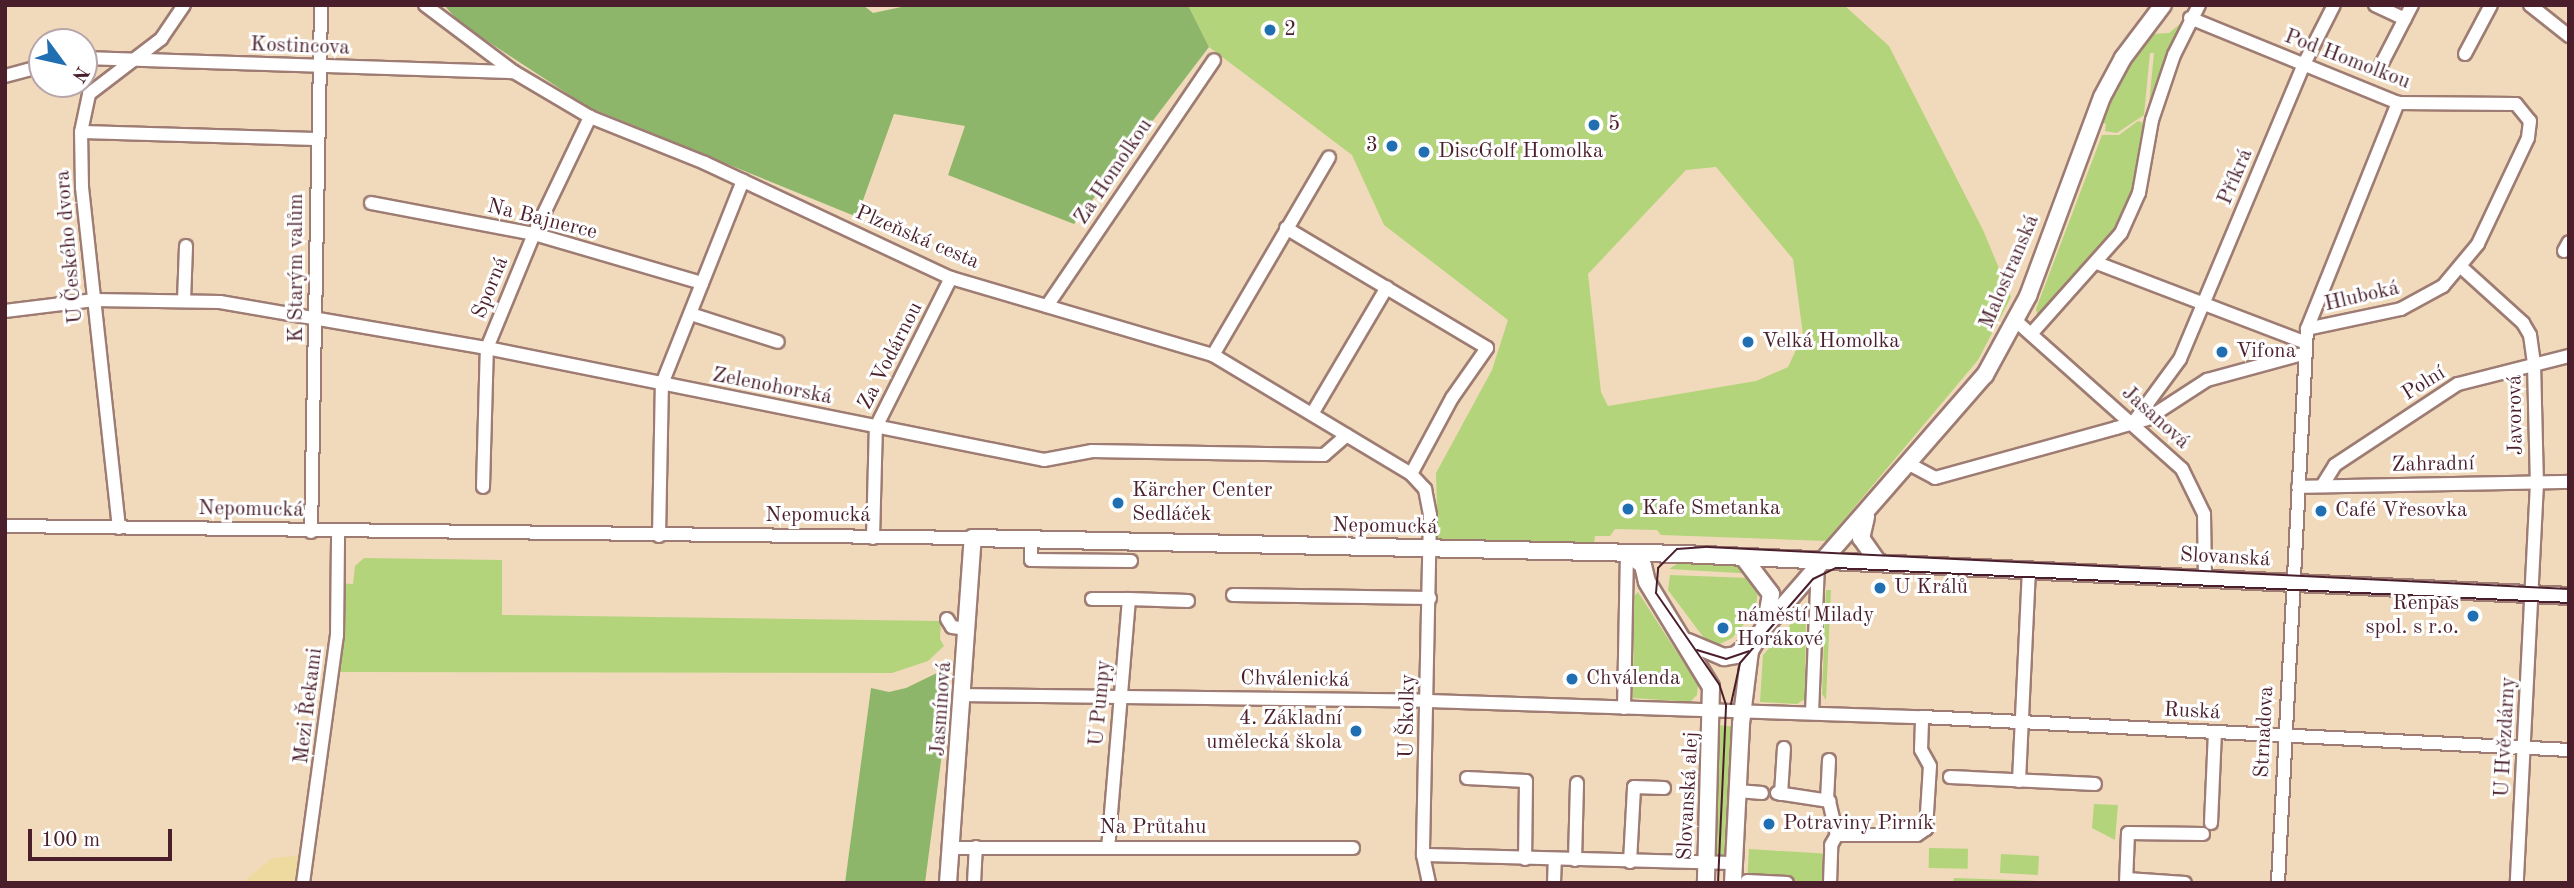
<!DOCTYPE html>
<meta charset="utf-8">
<style>
body{margin:0}
#map{position:relative;width:2574px;height:888px;overflow:hidden;background:#f1dabb;font-family:"Old Standard TT",serif}
div>[style]{position:absolute}
[style*='--x']{left:calc(var(--x)*1px);top:calc(var(--y)*1px);width:calc(var(--w)*1px);rotate:calc(var(--a)*1deg)}
.green>*{inset:0;background:#b3d47b;transform-origin:0 0}
.forest>*{inset:0;background:#8eb66b}
.sand>*{inset:0;background:#eeda9e}
.roads{filter:drop-shadow(2px 0 #9e7c73) drop-shadow(-2px 0 #9e7c73) drop-shadow(0 2px #9e7c73) drop-shadow(0 -2px #9e7c73)}
.minor>*{height:12px;margin:-6px;padding:0 6px;transform-origin:6px;border-radius:6px;background:#fff}
.major>*{height:16px;margin:-8px;padding:0 8px;transform-origin:8px;border-radius:8px;background:#fff}
.tram>*{height:2px;margin:-1px;padding:0 1px;transform-origin:1px;border-radius:1px;background:#4a1f2b}
.dots>*{width:19px;height:19px;translate:-50% -50%;box-sizing:border-box;border:4px solid #fff;border-radius:50%}
span{translate:-50% -50%;white-space:nowrap;text-align:center;line-height:1.15;-webkit-text-stroke:6px #fff;paint-order:stroke}
.poi-label{font-size:21px;color:#4a1f2b}
.left{translate:0 -50%;text-align:left}
.right{translate:-100% -50%;text-align:right}
.street-label{font-size:21px;color:#4a1f2b}
.frame{position:absolute;inset:0;border:7px solid #4a1f2b;pointer-events:none}
.north{position:absolute;left:28px;top:28px;width:70px;height:70px;box-sizing:border-box;background:#fff;border:2px solid #b7a5aa;border-radius:50%;rotate:123deg;font-size:19px;font-weight:700;line-height:28px;text-align:center;color:#4a1f2b}
.north::after{content:'';display:block;margin:auto;width:24px;height:32px;background:#1f6fb2;clip-path:polygon(50% 0,100% 100%,50% 72%,0 100%)}
.scale{position:absolute;left:28px;top:829px;width:144px;height:32px;box-sizing:border-box;border:4px solid #4a1f2b;border-top:0;padding-left:9px;font-size:21px;line-height:24px;white-space:nowrap;color:#4a1f2b;-webkit-text-stroke:5px #fff;paint-order:stroke}
</style>
<div id="map">
<div class="green">
<div style="clip-path:polygon(evenodd,1188px 5px,1844px 5px,1889px 46px,1983px 230px,2011px 297px,1978px 360px,1826px 541px,1661px 535px,1657px 530px,1615px 529px,1610px 536px,1595px 536px,1594px 545px,1438px 541px,1436px 473px,1492px 370px,1508px 320px,1384px 225px,1352px 155px,1209px 47px,1188px 5px,1716px 167px,1793px 259px,1803px 335px,1788px 367px,1756px 381px,1608px 406px,1601px 392px,1588px 274px,1686px 170px,1716px 167px)"></div>
<div style="clip-path:polygon(2181px 23px,2148px 114px,2154px 53px,2150px 53px,2144px 115px,2117px 133px,2105px 131px,2106px 124px,2101px 122px,2107px 103px,2132px 60px,2151px 34px,2169px 33px)"></div>
<div style="clip-path:polygon(2138px 121px,2147px 124px,2131px 201px,2112px 237px,2038px 319px,2036px 309px,2102px 135px,2119px 135px)"></div>
<div style="clip-path:polygon(364px 558px,502px 560px,502px 615px,941px 621px,940px 639px,944px 646px,928px 661px,892px 673px,333px 672px,337px 583px,353px 584px,355px 566px)"></div>
<div style="clip-path:polygon(1680px 562px,1744px 565px,1755px 574px,1669px 569px)"></div>
<div style="clip-path:polygon(1670px 575px,1750px 578px,1758px 592px,1755px 611px,1732px 638px,1720px 644px,1707px 642px,1668px 590px)"></div>
<div style="clip-path:polygon(1826px 590px,1831px 590px,1826px 700px,1822px 694px)"></div>
<div style="clip-path:polygon(1638px 592px,1698px 685px,1697px 695px,1690px 702px,1633px 698px,1634px 596px)"></div>
<div style="clip-path:polygon(1806px 607px,1805px 699px,1797px 704px,1760px 702px,1763px 655px)"></div>
<div style="clip-path:polygon(1717px 725px,1738px 727px,1730px 855px,1724px 859px,1712px 852px)"></div>
<div style="clip-path:polygon(2094px 804px,2118px 805px,2115px 840px,2092px 828px)"></div>
<div style="left:1929px;top:848px;width:39px;height:20px;rotate:1deg"></div>
<div style="clip-path:polygon(1749px 849px,1831px 854px,1830px 883px,1747px 883px)"></div>
<div style="left:2001px;top:854px;width:38px;height:19px;rotate:3deg"></div>
<div style="clip-path:polygon(1954px 878px,2071px 882px,1953px 883px)"></div>
</div>
<div class="forest">
<div style="clip-path:polygon(444px 5px,863px 5px,873px 13px,911px 5px,1188px 5px,1209px 47px,1074px 224px,948px 175px,965px 126px,894px 114px,857px 217px,588px 107px,461px 24px)"></div>
<div style="clip-path:polygon(941px 671px,943px 746px,925px 883px,845px 883px,871px 688px,889px 692px,906px 688px)"></div>
</div>
<div class="sand">
<div style="clip-path:polygon(308px 855px,302px 883px,242px 883px,272px 858px)"></div>
</div>
<div class="roads">
<div class="minor">
<div style="--x:425;--y:5;--w:111;--a:37"></div>
<div style="--x:514;--y:72;--w:88;--a:30.6"></div>
<div style="--x:590;--y:117;--w:124;--a:21.8"></div>
<div style="--x:705;--y:163;--w:272;--a:25.1"></div>
<div style="--x:951;--y:278;--w:273;--a:16.4"></div>
<div style="--x:1213;--y:355;--w:231;--a:31"></div>
<div style="--x:1411;--y:474;--w:21;--a:47"></div>
<div style="--x:1425;--y:489;--w:26;--a:79"></div>
<div style="--x:1430;--y:515;--w:340;--a:91.2"></div>
<div style="--x:1423;--y:855;--w:29;--a:78"></div>
<div style="--x:2375;--y:5;--w:33;--a:25"></div>
<div style="--x:2530;--y:5;--w:50;--a:38.5"></div>
<div style="--x:2190;--y:18;--w:225;--a:22.2"></div>
<div style="--x:2398;--y:103;--w:118;--a:0.5"></div>
<div style="--x:2516;--y:104;--w:22;--a:51"></div>
<div style="--x:2530;--y:121;--w:17;--a:97"></div>
<div style="--x:2528;--y:138;--w:117;--a:115.3"></div>
<div style="--x:2478;--y:244;--w:55;--a:129.8"></div>
<div style="--x:2443;--y:286;--w:48;--a:151.3"></div>
<div style="--x:2401;--y:309;--w:96;--a:168"></div>
<div style="--x:2307;--y:329;--w:555;--a:93"></div>
<div style="--x:2465;--y:54;--w:55;--a:-62"></div>
<div style="--x:84;--y:58;--w:430;--a:1.9"></div>
<div style="--x:2381;--y:65;--w:68;--a:-62.7"></div>
<div style="--x:5;--y:76;--w:38;--a:-15"></div>
<div style="--x:81;--y:132;--w:236;--a:1.7"></div>
<div style="--x:371;--y:203;--w:166;--a:10.8"></div>
<div style="--x:534;--y:234;--w:175;--a:16.3"></div>
<div style="--x:1286;--y:228;--w:234;--a:30.8"></div>
<div style="--x:1487;--y:348;--w:61;--a:125"></div>
<div style="--x:1452;--y:398;--w:86;--a:118.3"></div>
<div style="--x:2564;--y:251;--w:10;--a:-61"></div>
<div style="--x:2097;--y:263;--w:222;--a:20.9"></div>
<div style="--x:2460;--y:266;--w:85;--a:42.1"></div>
<div style="--x:2523;--y:323;--w:14;--a:60"></div>
<div style="--x:2530;--y:335;--w:28;--a:82"></div>
<div style="--x:2534;--y:363;--w:120;--a:88.6"></div>
<div style="--x:2537;--y:483;--w:400;--a:92.9"></div>
<div style="--x:184;--y:301;--w:55;--a:-87.9"></div>
<div style="--x:1047;--y:306;--w:297;--a:-55.8"></div>
<div style="--x:5;--y:311;--w:90;--a:-7"></div>
<div style="--x:94;--y:300;--w:126;--a:0.9"></div>
<div style="--x:220;--y:302;--w:271;--a:9.8"></div>
<div style="--x:487;--y:348;--w:568;--a:11.37"></div>
<div style="--x:1044;--y:460;--w:49;--a:-10.6"></div>
<div style="--x:1092;--y:451;--w:232;--a:1"></div>
<div style="--x:1324;--y:455;--w:30;--a:-41"></div>
<div style="--x:691;--y:314;--w:91;--a:17.8"></div>
<div style="--x:2016;--y:321;--w:222;--a:41.7"></div>
<div style="--x:2182;--y:469;--w:50;--a:63.9"></div>
<div style="--x:2204;--y:514;--w:64;--a:89.1"></div>
<div style="--x:2307;--y:329;--w:244;--a:-68.1"></div>
<div style="--x:2031;--y:334;--w:135;--a:-48.3"></div>
<div style="--x:2121;--y:233;--w:44;--a:-65.8"></div>
<div style="--x:2139;--y:193;--w:74;--a:-79.9"></div>
<div style="--x:2152;--y:120;--w:69;--a:-71.3"></div>
<div style="--x:2174;--y:55;--w:56;--a:-63.4"></div>
<div style="--x:1213;--y:355;--w:229;--a:-59.6"></div>
<div style="--x:1312;--y:414;--w:147;--a:-59.4"></div>
<div style="--x:2133;--y:423;--w:79;--a:-53.7"></div>
<div style="--x:2180;--y:359;--w:318;--a:-67.2"></div>
<div style="--x:2303;--y:66;--w:68;--a:-63.1"></div>
<div style="--x:1911;--y:465;--w:27;--a:28"></div>
<div style="--x:1935;--y:478;--w:188;--a:-15.4"></div>
<div style="--x:2116;--y:428;--w:32;--a:-16"></div>
<div style="--x:2147;--y:419;--w:72;--a:-33"></div>
<div style="--x:2207;--y:380;--w:99;--a:-15.2"></div>
<div style="--x:2322;--y:486;--w:25;--a:-58"></div>
<div style="--x:2335;--y:465;--w:147;--a:-33.4"></div>
<div style="--x:2458;--y:384;--w:114;--a:-14.2"></div>
<div style="--x:483;--y:487;--w:139;--a:-88.4"></div>
<div style="--x:487;--y:348;--w:123;--a:-67.6"></div>
<div style="--x:534;--y:234;--w:130;--a:-64.4"></div>
<div style="--x:2298;--y:487;--w:271;--a:-1.1"></div>
<div style="--x:5;--y:526;--w:968;--a:0.71"></div>
<div style="--x:119;--y:528;--w:342;--a:-96.2"></div>
<div style="--x:82;--y:188;--w:56;--a:-91"></div>
<div style="--x:81;--y:132;--w:39;--a:-78"></div>
<div style="--x:89;--y:94;--w:91;--a:-37.4"></div>
<div style="--x:161;--y:39;--w:41;--a:-55.9"></div>
<div style="--x:311;--y:532;--w:527;--a:-88.91"></div>
<div style="--x:659;--y:536;--w:152;--a:-88.9"></div>
<div style="--x:662;--y:384;--w:219;--a:-68.3"></div>
<div style="--x:873;--y:538;--w:111;--a:-88.5"></div>
<div style="--x:876;--y:427;--w:167;--a:-63.3"></div>
<div style="--x:1031;--y:540;--w:20;--a:90"></div>
<div style="--x:1031;--y:560;--w:100;--a:0.6"></div>
<div style="--x:1233;--y:595;--w:197;--a:0.9"></div>
<div style="--x:1092;--y:599;--w:37;--a:0"></div>
<div style="--x:1129;--y:599;--w:249;--a:94.8"></div>
<div style="--x:1129;--y:599;--w:59;--a:1.9"></div>
<div style="--x:947;--y:619;--w:9;--a:58"></div>
<div style="--x:952;--y:627;--w:16;--a:7"></div>
<div style="--x:964;--y:695;--w:463;--a:0.7"></div>
<div style="--x:1427;--y:701;--w:495;--a:1.9"></div>
<div style="--x:1922;--y:717;--w:648;--a:2.92"></div>
<div style="--x:1624;--y:708;--w:153;--a:-88.9"></div>
<div style="--x:1812;--y:713;--w:147;--a:-87.7"></div>
<div style="--x:1950;--y:777;--w:145;--a:2.8"></div>
<div style="--x:1467;--y:778;--w:59;--a:2.9"></div>
<div style="--x:1526;--y:781;--w:78;--a:90.7"></div>
<div style="--x:2019;--y:781;--w:212;--a:-87.3"></div>
<div style="--x:1738;--y:791;--w:24;--a:5"></div>
<div style="--x:1777;--y:793;--w:53;--a:8.7"></div>
<div style="--x:1829;--y:801;--w:35;--a:77"></div>
<div style="--x:1781;--y:794;--w:46;--a:-86.3"></div>
<div style="--x:1827;--y:800;--w:40;--a:-87.1"></div>
<div style="--x:2211;--y:823;--w:91;--a:-87.5"></div>
<div style="--x:953;--y:848;--w:400;--a:0"></div>
<div style="--x:1423;--y:855;--w:312;--a:1.5"></div>
<div style="--x:1575;--y:860;--w:77;--a:-88.5"></div>
<div style="--x:1630;--y:862;--w:75;--a:-86.9"></div>
<div style="--x:1634;--y:787;--w:30;--a:2"></div>
<div style="--x:2127;--y:879;--w:58;--a:3.9"></div>
<div style="--x:1747;--y:881;--w:40;--a:2.9"></div>
<div style="--x:303;--y:883;--w:249;--a:-82.2"></div>
<div style="--x:337;--y:636;--w:104;--a:-89.4"></div>
<div style="--x:974;--y:883;--w:36;--a:-87"></div>
<div style="--x:1554;--y:883;--w:23;--a:-88"></div>
<div style="--x:1830;--y:883;--w:38;--a:-88"></div>
<div style="--x:1831;--y:845;--w:12;--a:-59"></div>
<div style="--x:1837;--y:835;--w:80;--a:0"></div>
<div style="--x:1917;--y:835;--w:11;--a:-34"></div>
<div style="--x:1926;--y:829;--w:63;--a:-86.4"></div>
<div style="--x:1930;--y:766;--w:18;--a:-119"></div>
<div style="--x:1921;--y:750;--w:33;--a:-88"></div>
<div style="--x:2126;--y:883;--w:50;--a:-87.7"></div>
<div style="--x:2128;--y:833;--w:75;--a:0.8"></div>
</div>
<div class="major">
<div style="--x:1866;--y:517;--w:22;--a:103"></div>
<div style="--x:1861;--y:538;--w:29;--a:55"></div>
<div style="--x:1630;--y:555;--w:16;--a:38"></div>
<div style="--x:1643;--y:565;--w:17;--a:77"></div>
<div style="--x:1647;--y:582;--w:123;--a:58.6"></div>
<div style="--x:1711;--y:687;--w:196;--a:91.5"></div>
<div style="--x:1743;--y:557;--w:46;--a:52.9"></div>
<div style="--x:1771;--y:594;--w:29;--a:100"></div>
<div style="--x:1688;--y:642;--w:39;--a:23"></div>
<div style="--x:1724;--y:657;--w:12;--a:-9"></div>
<div style="--x:1736;--y:655;--w:23;--a:-40"></div>
<div style="--x:948;--y:883;--w:346;--a:-85.9"></div>
<div style="--x:973;--y:538;--w:710;--a:1.29"></div>
<div style="--x:1683;--y:554;--w:887;--a:2.71"></div>
<div style="--x:1733;--y:883;--w:159;--a:-87.1"></div>
<div style="--x:1741;--y:724;--w:74;--a:-83"></div>
<div style="--x:1750;--y:651;--w:27;--a:-59"></div>
<div style="--x:1764;--y:628;--w:336;--a:-48.9"></div>
<div style="--x:1985;--y:375;--w:90;--a:-61.4"></div>
<div style="--x:2028;--y:296;--w:212;--a:-69.6"></div>
<div style="--x:2102;--y:97;--w:44;--a:-61.7"></div>
<div style="--x:2123;--y:58;--w:66;--a:-53"></div>
</div>
</div>
<div class="tram">
<div style="--x:1697;--y:650;--w:30;--a:17"></div>
<div style="--x:1726;--y:659;--w:24;--a:-19"></div>
<div style="--x:1731;--y:704;--w:42;--a:-77.6"></div>
<div style="--x:1740;--y:663;--w:111;--a:-49"></div>
<div style="--x:1813;--y:579;--w:25;--a:-26"></div>
<div style="--x:1836;--y:568;--w:734;--a:2.73"></div>
<div style="--x:1718;--y:883;--w:178;--a:-87.4"></div>
<div style="--x:1726;--y:705;--w:22;--a:-108"></div>
<div style="--x:1719;--y:684;--w:111;--a:-124.7"></div>
<div style="--x:1656;--y:593;--w:25;--a:-85"></div>
<div style="--x:1658;--y:568;--w:27;--a:-45"></div>
<div style="--x:1677;--y:549;--w:31;--a:-4"></div>
<div style="--x:1708;--y:547;--w:862;--a:2.79"></div>
</div>
<div class="dots">
<div style="left:1270px;top:30px;background:#1f6fb2"></div>
<div style="left:1594px;top:125px;background:#1f6fb2"></div>
<div style="left:1392px;top:146px;background:#1f6fb2"></div>
<div style="left:1424px;top:152px;background:#1f6fb2"></div>
<div style="left:1748px;top:342px;background:#1f6fb2"></div>
<div style="left:2222px;top:352px;background:#1f6fb2"></div>
<div style="left:1118px;top:503px;background:#1f6fb2"></div>
<div style="left:1628px;top:509px;background:#1f6fb2"></div>
<div style="left:2321px;top:511px;background:#1f6fb2"></div>
<div style="left:1880px;top:588px;background:#1f6fb2"></div>
<div style="left:2473px;top:616px;background:#1f6fb2"></div>
<div style="left:1723px;top:628px;background:#1f6fb2"></div>
<div style="left:1572px;top:679px;background:#1f6fb2"></div>
<div style="left:1356px;top:731px;background:#1f6fb2"></div>
<div style="left:1769px;top:824px;background:#1f6fb2"></div>
</div>
<div class="poi-label">
<span class="left" style="left:1284px;top:30px">2</span>
<span class="left" style="left:1608px;top:125px">5</span>
<span class="right" style="left:1378px;top:146px">3</span>
<span class="left" style="left:1438px;top:152px">DiscGolf Homolka</span>
<span class="left" style="left:1762px;top:342px">Velká Homolka</span>
<span class="left" style="left:2236px;top:352px">Vifona</span>
<span class="left" style="left:1132px;top:503px">Kärcher Center<br>Sedláček</span>
<span class="left" style="left:1642px;top:509px">Kafe Smetanka</span>
<span class="left" style="left:2335px;top:511px">Café Vřesovka</span>
<span class="left" style="left:1894px;top:588px">U Králů</span>
<span class="right" style="left:2459px;top:616px">Renpas<br>spol. s r.o.</span>
<span class="left" style="left:1737px;top:628px">náměstí Milady<br>Horákové</span>
<span class="left" style="left:1586px;top:679px">Chválenda</span>
<span class="right" style="left:1342px;top:731px">4. Základní<br>umělecká škola</span>
<span class="left" style="left:1783px;top:824px">Potraviny Pirník</span>
</div>
<div class="street-label">
<span style="left:300px;top:47px;rotate:2deg">Kostincova</span>
<span style="left:2347px;top:60px;rotate:21deg">Pod Homolkou</span>
<span style="left:1114px;top:172px;rotate:-56deg">Za Homolkou</span>
<span style="left:2236px;top:177px;rotate:-67deg">Příkrá</span>
<span style="left:542px;top:220px;rotate:14deg">Na Bajnerce</span>
<span style="left:917px;top:238px;rotate:23deg">Plzeňská cesta</span>
<span style="left:70px;top:247px;rotate:-95deg">U Českého dvora</span>
<span style="left:297px;top:268px;rotate:-90deg">K Starým valům</span>
<span style="left:2010px;top:272px;rotate:-67deg">Malostranská</span>
<span style="left:491px;top:288px;rotate:-68deg">Sporná</span>
<span style="left:2362px;top:297px;rotate:-13deg">Hluboká</span>
<span style="left:891px;top:356px;rotate:-63deg">Za Vodárnou</span>
<span style="left:2424px;top:384px;rotate:-32deg">Polní</span>
<span style="left:772px;top:387px;rotate:11deg">Zelenohorská</span>
<span style="left:2516px;top:415px;rotate:-91deg">Javorová</span>
<span style="left:2155px;top:418px;rotate:42deg">Jasanová</span>
<span style="left:2433px;top:465px;rotate:-1deg">Zahradní</span>
<span style="left:251px;top:510px;rotate:1deg">Nepomucká</span>
<span style="left:818px;top:516px">Nepomucká</span>
<span style="left:1385px;top:527px;rotate:1deg">Nepomucká</span>
<span style="left:2225px;top:558px;rotate:3deg">Slovanská</span>
<span style="left:1295px;top:680px;rotate:1deg">Chválenická</span>
<span style="left:1101px;top:703px;rotate:-85deg">U Pumpy</span>
<span style="left:309px;top:706px;rotate:-83deg">Mezi Řekami</span>
<span style="left:942px;top:709px;rotate:-86deg">Jasmínová</span>
<span style="left:2192px;top:712px;rotate:3deg">Ruská</span>
<span style="left:1408px;top:716px;rotate:-89deg">U Školky</span>
<span style="left:2265px;top:732px;rotate:-87deg">Strnadova</span>
<span style="left:2506px;top:737px;rotate:-87deg">U Hvězdárny</span>
<span style="left:1689px;top:796px;rotate:-87deg">Slovanská alej</span>
<span style="left:1153px;top:828px">Na Průtahu</span>
</div>
<div class="frame"></div>
<div class="north">N</div>
<div class="scale">100 m</div>
</div>
